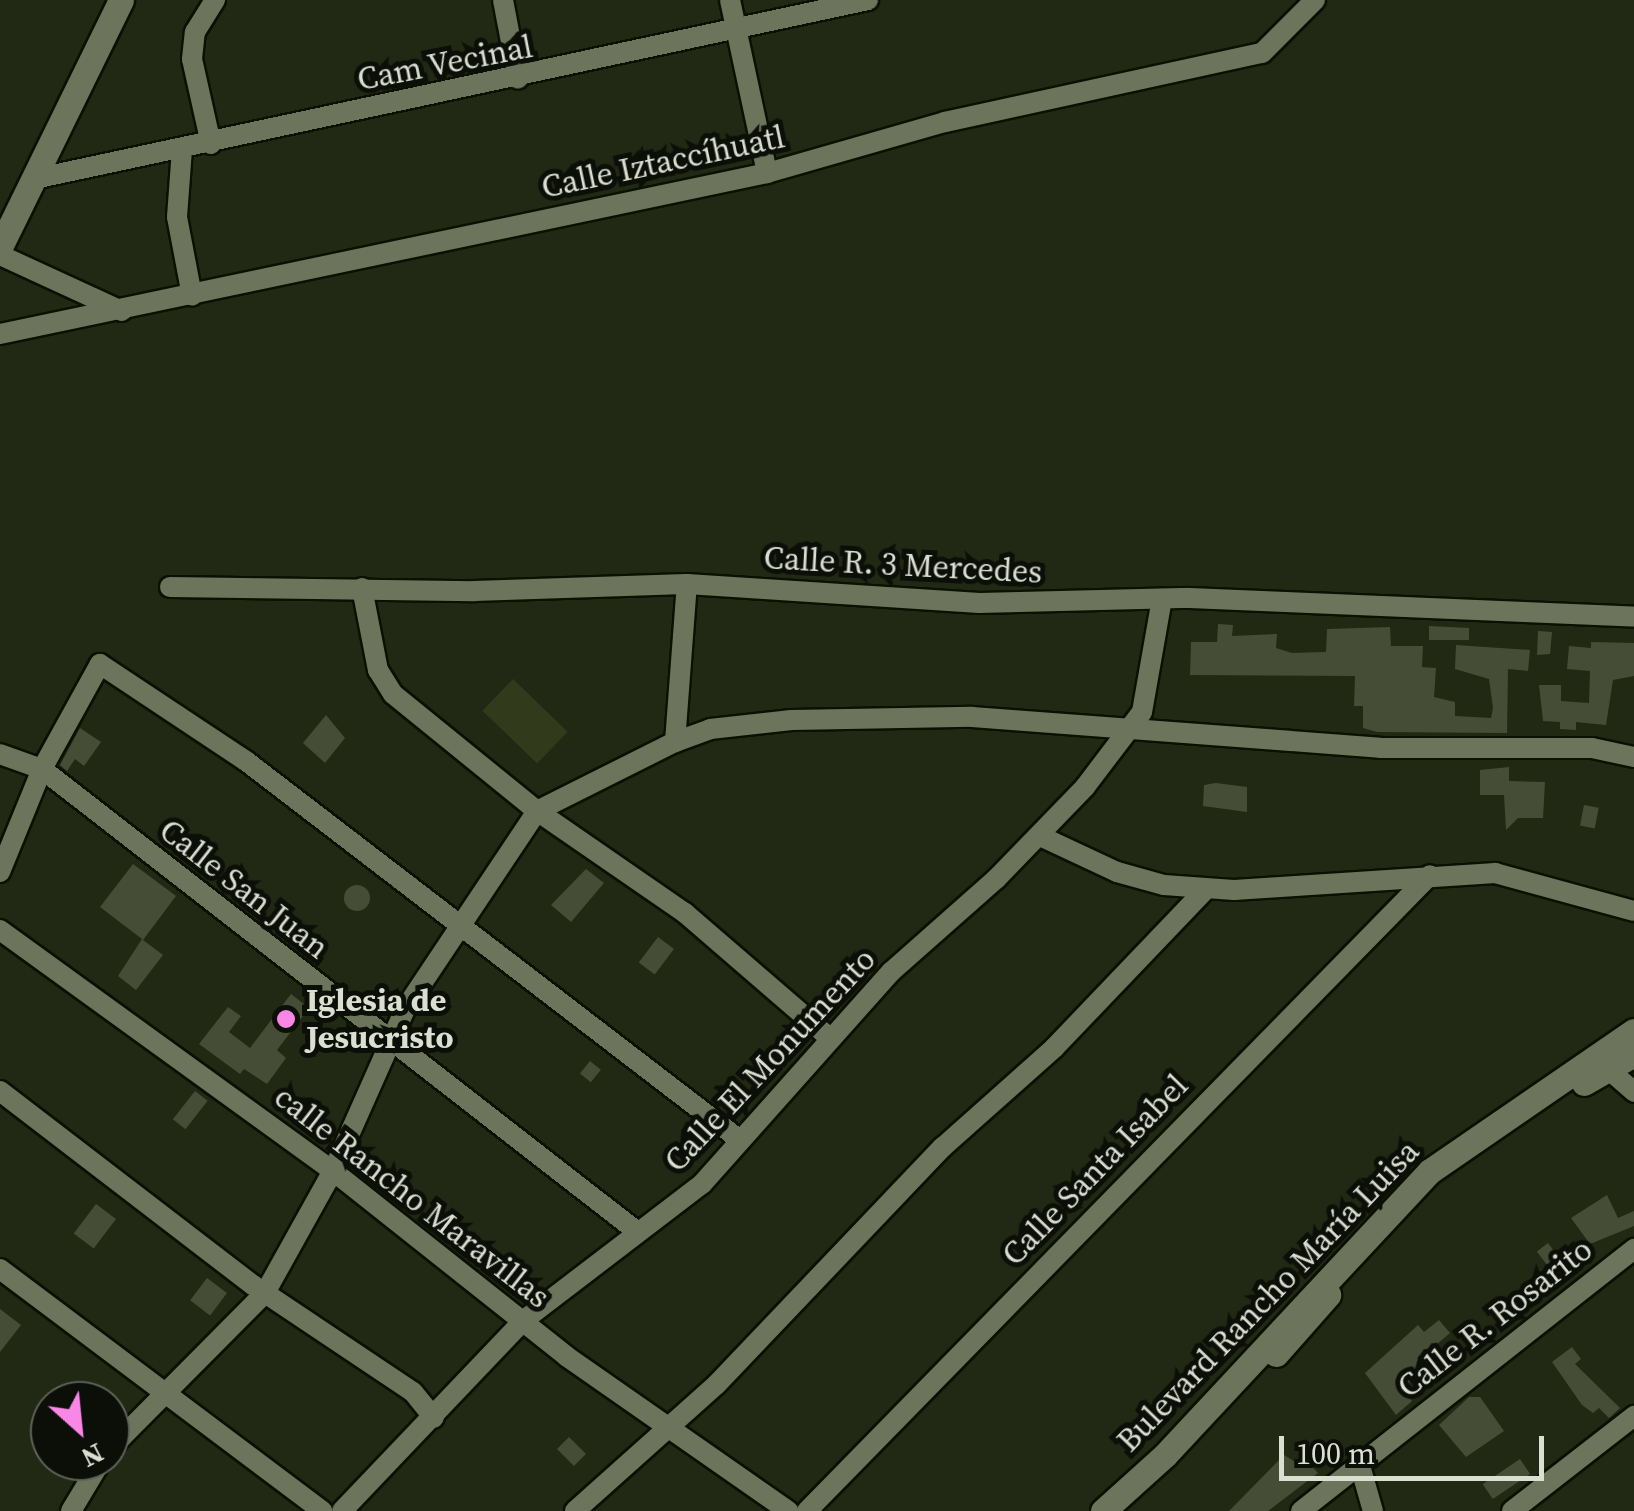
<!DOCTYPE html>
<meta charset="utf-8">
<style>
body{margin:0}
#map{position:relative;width:1634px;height:1511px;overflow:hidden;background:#212813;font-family:"Source Serif 4",serif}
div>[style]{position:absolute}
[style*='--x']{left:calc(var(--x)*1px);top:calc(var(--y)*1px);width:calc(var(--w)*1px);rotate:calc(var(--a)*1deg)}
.green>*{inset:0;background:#313b1c;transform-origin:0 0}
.building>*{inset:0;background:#464d37;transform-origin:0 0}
.round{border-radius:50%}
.roads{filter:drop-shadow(2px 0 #0b1001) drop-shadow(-2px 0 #0b1001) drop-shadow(0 2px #0b1001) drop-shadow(0 -2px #0b1001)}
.minor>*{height:20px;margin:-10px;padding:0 10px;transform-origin:10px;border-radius:10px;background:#6c745c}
.tertiary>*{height:25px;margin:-12.5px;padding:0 12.5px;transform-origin:12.5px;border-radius:12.5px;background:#6c745c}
.secondary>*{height:25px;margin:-12.5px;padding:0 12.5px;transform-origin:12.5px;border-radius:12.5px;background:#6c745c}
.dots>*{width:28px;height:28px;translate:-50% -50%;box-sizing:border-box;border:5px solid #0c0f07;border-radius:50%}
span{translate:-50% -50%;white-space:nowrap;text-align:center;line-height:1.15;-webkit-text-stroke:10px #0c0f07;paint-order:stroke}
.street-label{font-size:32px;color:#dadfd2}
.poi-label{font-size:32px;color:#dadfd2;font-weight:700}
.left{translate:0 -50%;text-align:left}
.north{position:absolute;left:30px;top:1381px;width:100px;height:100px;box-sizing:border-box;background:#0c0f07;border:2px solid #5e6258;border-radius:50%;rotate:153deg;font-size:28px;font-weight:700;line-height:40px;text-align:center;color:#dadfd2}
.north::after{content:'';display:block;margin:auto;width:35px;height:45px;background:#fa87e7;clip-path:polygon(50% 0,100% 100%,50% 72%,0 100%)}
.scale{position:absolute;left:1279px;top:1436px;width:265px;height:45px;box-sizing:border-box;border:5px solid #dadfd2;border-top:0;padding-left:12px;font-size:30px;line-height:35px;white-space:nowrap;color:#dadfd2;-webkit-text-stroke:8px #0c0f07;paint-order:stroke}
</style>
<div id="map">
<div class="green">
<div style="left:513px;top:679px;width:76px;height:44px;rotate:44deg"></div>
</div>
<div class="building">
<div style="clip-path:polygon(1218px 624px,1233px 625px,1232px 636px,1277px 634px,1276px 648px,1292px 653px,1326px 652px,1327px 629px,1390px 627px,1391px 646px,1423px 646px,1422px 667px,1436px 668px,1434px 697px,1455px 702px,1455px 716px,1491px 718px,1493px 708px,1489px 679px,1455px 669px,1456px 645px,1530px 650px,1528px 671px,1508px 669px,1507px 733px,1377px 732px,1363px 728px,1363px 706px,1354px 706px,1355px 676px,1190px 675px,1191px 642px,1217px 642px)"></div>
<div style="clip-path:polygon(1429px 626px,1469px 628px,1469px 640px,1429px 640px)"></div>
<div style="clip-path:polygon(1538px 631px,1552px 632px,1550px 654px,1537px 655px)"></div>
<div style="clip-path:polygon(1591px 642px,1634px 643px,1634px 676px,1613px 680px,1606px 725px,1576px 722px,1576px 730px,1560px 729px,1560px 722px,1543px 721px,1539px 685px,1561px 685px,1561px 701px,1589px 703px,1590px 671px,1567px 669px,1569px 646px,1591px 648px)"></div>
<div style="clip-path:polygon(326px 715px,345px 738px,325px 763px,303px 743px)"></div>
<div style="clip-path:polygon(80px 728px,101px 742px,84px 766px,75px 759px,67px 771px,60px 765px)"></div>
<div style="clip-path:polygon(1509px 767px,1509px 781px,1545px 782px,1543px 818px,1518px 818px,1506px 830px,1504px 795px,1480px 795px,1480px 770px)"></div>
<div style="clip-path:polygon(1216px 783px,1247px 787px,1247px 812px,1203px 806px,1204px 785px)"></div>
<div style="left:1584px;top:805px;width:15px;height:21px;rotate:11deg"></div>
<div style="clip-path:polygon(133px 864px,176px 896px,143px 940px,163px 955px,136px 990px,118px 976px,142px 939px,100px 907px)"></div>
<div style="clip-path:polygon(586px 869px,604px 883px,571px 922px,551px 905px)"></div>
<div class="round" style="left:344px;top:885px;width:26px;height:26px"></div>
<div style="left:658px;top:937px;width:20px;height:32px;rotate:37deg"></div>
<div style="clip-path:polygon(291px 994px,309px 1008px,277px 1050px,286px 1058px,267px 1084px,244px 1069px,240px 1074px,199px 1044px,228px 1007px,241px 1016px,229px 1032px,250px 1048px)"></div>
<div style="left:590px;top:1061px;width:14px;height:16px;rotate:39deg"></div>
<div style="left:195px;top:1091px;width:16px;height:36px;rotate:38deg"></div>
<div style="clip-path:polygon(1607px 1195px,1618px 1218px,1634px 1211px,1634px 1226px,1590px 1244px,1571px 1218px)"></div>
<div style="left:96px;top:1204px;width:25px;height:37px;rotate:37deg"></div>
<div style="left:1548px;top:1243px;width:21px;height:14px;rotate:53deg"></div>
<div style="left:207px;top:1278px;width:25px;height:28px;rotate:37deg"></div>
<div style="clip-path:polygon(0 1309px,21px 1325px,0 1352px)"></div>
<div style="clip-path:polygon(1439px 1320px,1450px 1333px,1430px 1350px,1448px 1371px,1435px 1382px,1425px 1370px,1402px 1388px,1412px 1401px,1396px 1415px,1365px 1373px,1418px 1325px,1424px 1332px)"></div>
<div style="clip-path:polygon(1572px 1347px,1581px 1359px,1575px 1364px,1620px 1408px,1609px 1418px,1599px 1408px,1593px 1413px,1582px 1405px,1552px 1362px)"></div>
<div style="clip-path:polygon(1469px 1397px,1480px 1397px,1504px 1431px,1466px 1457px,1439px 1425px)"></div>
<div style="left:569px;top:1437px;width:24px;height:17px;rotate:45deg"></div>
<div style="clip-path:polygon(1284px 1455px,1302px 1466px,1308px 1462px,1318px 1473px,1268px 1511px,1229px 1511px)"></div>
<div style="left:1520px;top:1459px;width:18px;height:45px;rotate:56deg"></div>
</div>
<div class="roads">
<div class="minor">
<div style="--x:503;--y:0;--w:80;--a:79.2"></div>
<div style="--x:730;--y:0;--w:177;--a:77.9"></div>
<div style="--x:211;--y:144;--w:87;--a:-102.6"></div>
<div style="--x:192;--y:59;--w:27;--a:-84"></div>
<div style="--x:195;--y:32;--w:38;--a:-58"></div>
<div style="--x:182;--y:149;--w:68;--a:94.2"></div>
<div style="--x:177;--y:217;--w:80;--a:79.2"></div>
<div style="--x:34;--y:179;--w:853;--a:-12.11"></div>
<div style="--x:0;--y:255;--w:134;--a:24.7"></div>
<div style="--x:0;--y:334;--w:784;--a:-11.85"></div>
<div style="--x:767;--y:173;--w:185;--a:-16"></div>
<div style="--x:945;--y:122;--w:324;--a:-12.3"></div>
<div style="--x:1262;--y:53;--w:75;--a:-45"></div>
<div style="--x:170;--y:587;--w:304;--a:0.8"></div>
<div style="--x:474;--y:591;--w:213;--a:-1.9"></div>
<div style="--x:687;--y:584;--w:293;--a:3.7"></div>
<div style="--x:979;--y:603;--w:209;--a:-1.4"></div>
<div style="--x:1188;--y:598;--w:446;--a:2.4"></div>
<div style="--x:362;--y:588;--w:84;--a:79"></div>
<div style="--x:378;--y:670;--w:28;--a:58"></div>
<div style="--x:393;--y:694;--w:186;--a:39.1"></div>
<div style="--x:537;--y:811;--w:180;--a:34.6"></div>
<div style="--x:685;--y:913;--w:191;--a:40.8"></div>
<div style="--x:675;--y:742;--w:158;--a:-85.7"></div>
<div style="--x:0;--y:754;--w:45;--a:19.7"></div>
<div style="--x:42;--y:769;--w:751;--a:37.86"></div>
<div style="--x:1040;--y:836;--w:85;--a:25.1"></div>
<div style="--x:1117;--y:872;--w:49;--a:15.5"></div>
<div style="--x:1164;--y:885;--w:70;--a:4.1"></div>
<div style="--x:1234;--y:890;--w:262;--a:-3.7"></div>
<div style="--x:1495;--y:873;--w:144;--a:15.3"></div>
<div style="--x:0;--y:872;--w:111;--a:-67.8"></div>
<div style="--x:42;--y:769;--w:120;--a:-61.1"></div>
<div style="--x:100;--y:664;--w:175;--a:33.6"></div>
<div style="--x:246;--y:761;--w:623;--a:37.5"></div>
<div style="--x:0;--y:930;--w:411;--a:35.9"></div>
<div style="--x:333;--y:1171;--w:298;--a:38.4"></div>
<div style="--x:566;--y:1356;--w:271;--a:34.9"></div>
<div style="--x:1608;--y:1069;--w:35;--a:41"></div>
<div style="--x:0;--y:1091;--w:319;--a:37.5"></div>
<div style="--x:253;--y:1285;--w:192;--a:33.8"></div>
<div style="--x:413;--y:1392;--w:33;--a:51"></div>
<div style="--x:0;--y:1269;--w:403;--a:36.9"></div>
<div style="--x:110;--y:1449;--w:220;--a:-45.2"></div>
<div style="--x:265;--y:1293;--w:140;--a:-60.9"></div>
<div style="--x:333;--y:1171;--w:177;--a:-66"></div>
<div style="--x:405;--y:1009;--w:238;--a:-56.3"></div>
<div style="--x:537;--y:811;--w:154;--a:-26.6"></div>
<div style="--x:675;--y:742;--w:37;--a:-20"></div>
<div style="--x:710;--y:729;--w:82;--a:-6.3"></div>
<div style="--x:792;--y:720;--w:180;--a:-1"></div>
<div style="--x:972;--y:717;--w:409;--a:4.3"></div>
<div style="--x:1380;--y:748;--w:212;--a:0"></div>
<div style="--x:1592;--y:748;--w:43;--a:12.1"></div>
<div style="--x:1359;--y:1462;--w:51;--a:74.1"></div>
<div style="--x:71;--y:1511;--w:58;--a:-59"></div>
<div style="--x:342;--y:1511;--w:264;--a:-46.4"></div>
<div style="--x:524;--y:1320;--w:224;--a:-37.4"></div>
<div style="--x:702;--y:1184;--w:285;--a:-48.3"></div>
<div style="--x:892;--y:971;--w:139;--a:-41.5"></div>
<div style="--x:996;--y:879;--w:128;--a:-45.9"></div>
<div style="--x:1085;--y:787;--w:94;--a:-52.8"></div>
<div style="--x:1142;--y:712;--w:115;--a:-80"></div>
<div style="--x:575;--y:1511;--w:189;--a:-41.8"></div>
<div style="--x:716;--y:1385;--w:329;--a:-46.4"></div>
<div style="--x:943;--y:1147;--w:149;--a:-41.7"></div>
<div style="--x:1054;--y:1048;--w:221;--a:-46.3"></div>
<div style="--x:807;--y:1511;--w:890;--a:-45.59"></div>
<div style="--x:1301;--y:1511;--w:424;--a:-38.2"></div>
<div style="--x:1512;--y:1511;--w:155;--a:-37.9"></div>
</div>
<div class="tertiary">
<div style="--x:1584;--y:1083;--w:58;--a:-30.1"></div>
<div style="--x:1276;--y:1354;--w:79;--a:-48.6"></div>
<div style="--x:1103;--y:1511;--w:84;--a:-42.1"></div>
<div style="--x:1165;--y:1455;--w:388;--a:-47"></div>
<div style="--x:1430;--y:1171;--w:247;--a:-34.5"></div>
</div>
<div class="secondary">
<div style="--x:0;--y:247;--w:275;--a:-63.9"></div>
</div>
</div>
<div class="dots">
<div style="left:286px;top:1019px;background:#fa87e7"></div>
</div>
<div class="street-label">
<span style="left:445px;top:63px;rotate:-11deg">Cam Vecinal</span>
<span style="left:663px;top:162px;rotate:-12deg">Calle Iztaccíhuatl</span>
<span style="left:903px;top:565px;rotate:3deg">Calle R. 3 Mercedes</span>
<span style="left:244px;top:889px;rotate:38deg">Calle San Juan</span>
<span style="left:770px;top:1060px;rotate:-47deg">Calle El Monumento</span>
<span style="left:1095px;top:1170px;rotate:-46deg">Calle Santa Isabel</span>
<span style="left:412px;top:1197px;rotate:38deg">calle Rancho Maravillas</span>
<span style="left:1268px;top:1296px;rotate:-46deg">Bulevard Rancho María Luisa</span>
<span style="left:1495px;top:1318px;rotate:-38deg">Calle R. Rosarito</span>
</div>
<div class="poi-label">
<span class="left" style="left:306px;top:1019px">Iglesia de<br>Jesucristo</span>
</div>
<div class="north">N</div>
<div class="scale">100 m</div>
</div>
